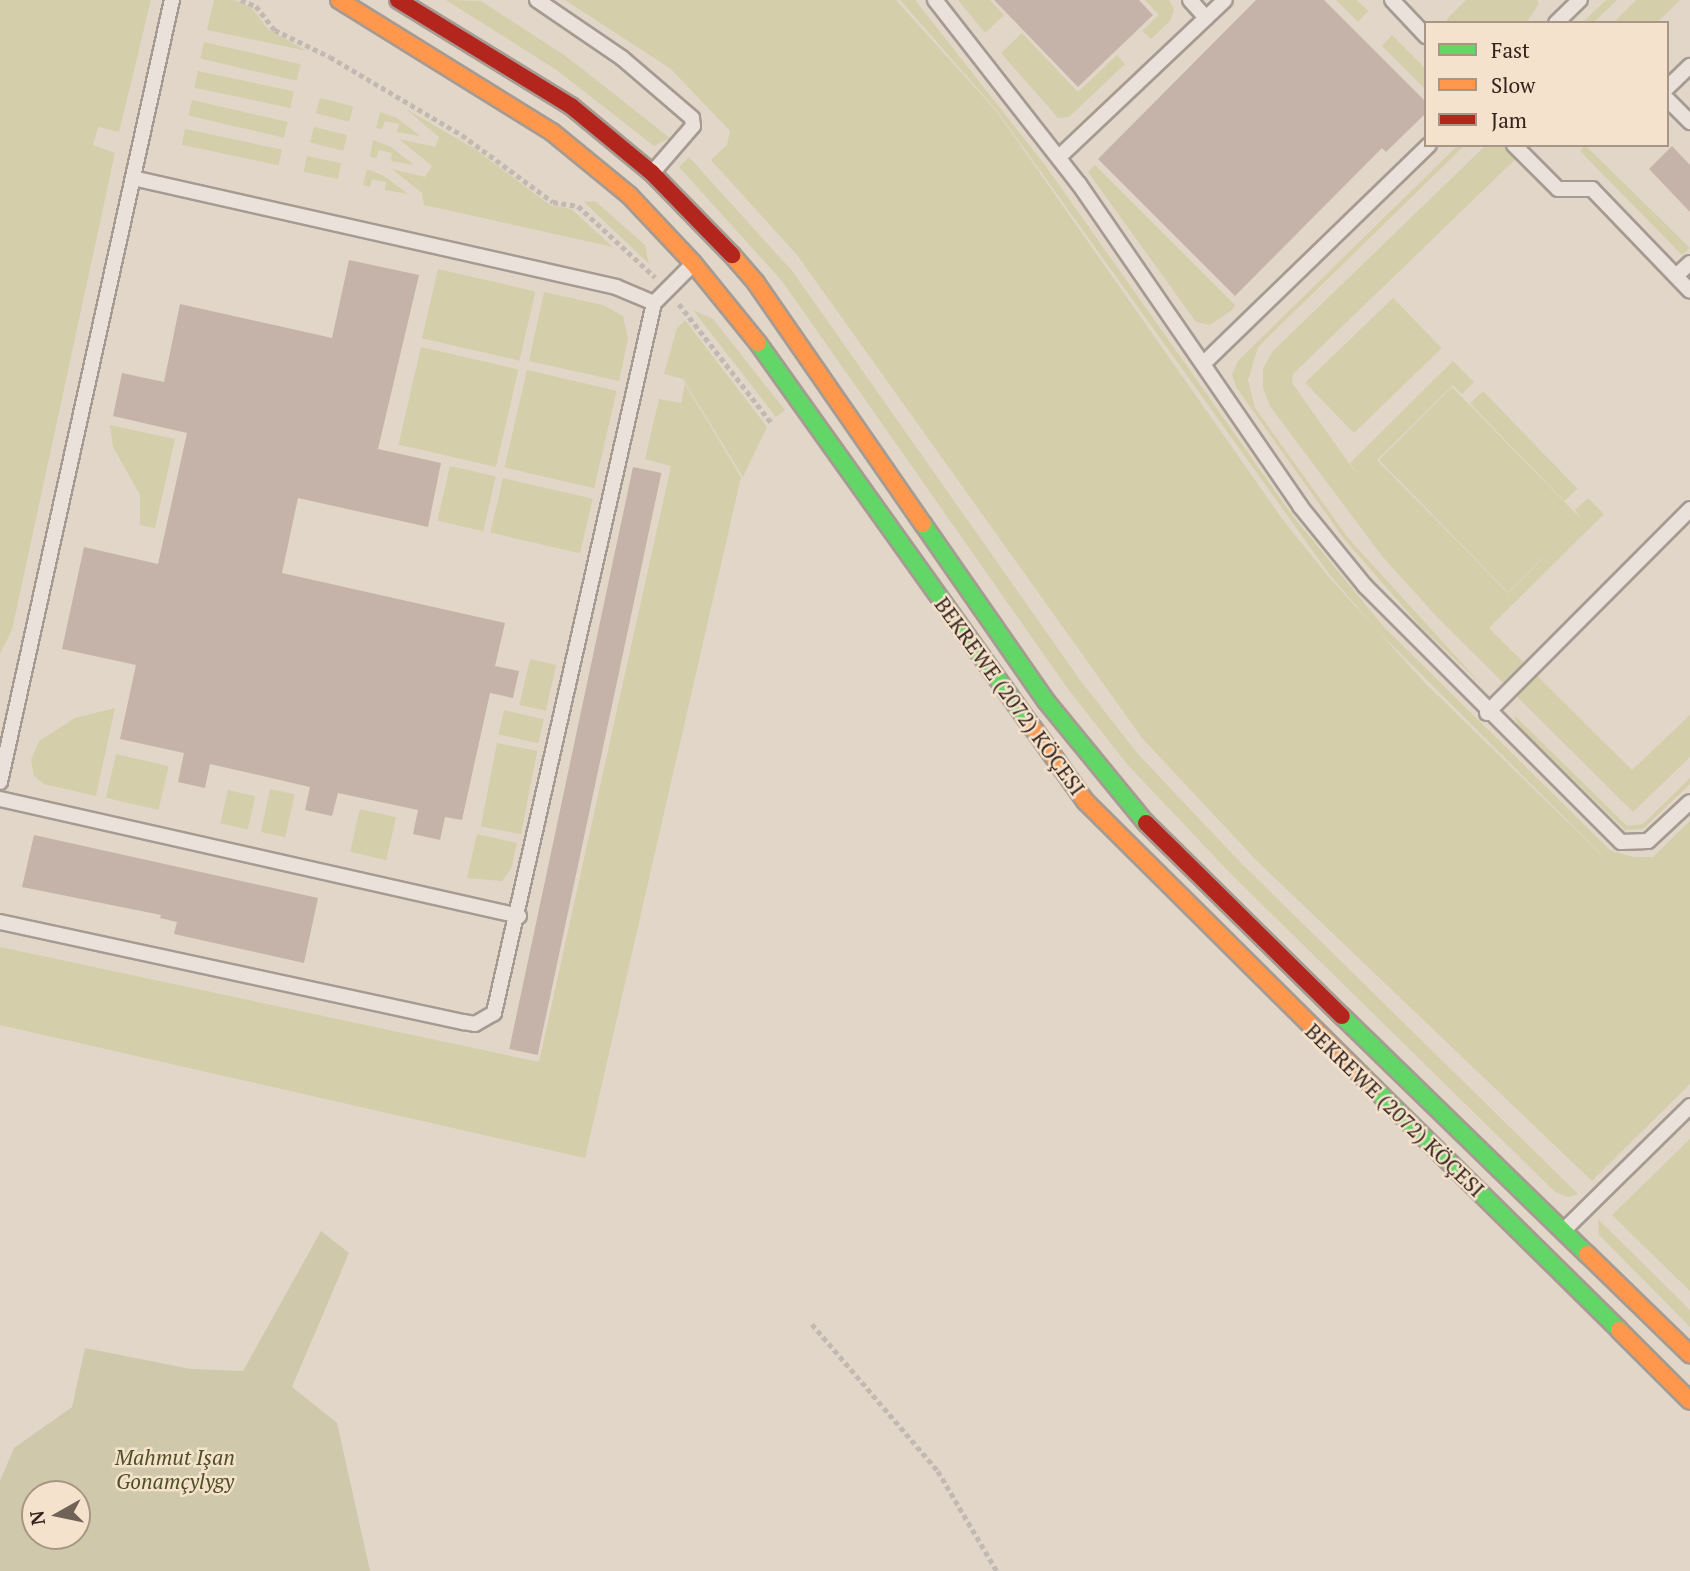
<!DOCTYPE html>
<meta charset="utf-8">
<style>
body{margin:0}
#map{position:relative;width:1690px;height:1571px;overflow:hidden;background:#e2d6c8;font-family:"PT Serif",serif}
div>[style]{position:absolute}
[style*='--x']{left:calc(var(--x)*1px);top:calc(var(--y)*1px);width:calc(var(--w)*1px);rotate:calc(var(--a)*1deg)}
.green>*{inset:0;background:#d5ceaa;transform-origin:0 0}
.cemetery>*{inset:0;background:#cfc8aa}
.building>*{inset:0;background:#c5b3a9;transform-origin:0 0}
.path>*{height:4.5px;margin-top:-2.25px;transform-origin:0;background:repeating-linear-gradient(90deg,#c2b9b2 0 5px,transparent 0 8.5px)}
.roads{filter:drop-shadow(2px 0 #a69b92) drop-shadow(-2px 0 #a69b92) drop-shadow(0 2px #a69b92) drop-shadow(0 -2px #a69b92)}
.lane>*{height:14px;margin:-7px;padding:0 7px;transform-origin:7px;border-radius:7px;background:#eae2da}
.fast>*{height:16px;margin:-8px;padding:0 8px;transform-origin:8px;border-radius:8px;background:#63d668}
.slow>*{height:16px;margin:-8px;padding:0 8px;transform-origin:8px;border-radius:8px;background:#ff974d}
.jam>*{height:16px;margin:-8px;padding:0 8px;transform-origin:8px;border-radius:8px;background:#b3261e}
span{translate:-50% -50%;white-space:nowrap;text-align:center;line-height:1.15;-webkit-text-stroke:5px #f4e2cc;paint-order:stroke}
.street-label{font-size:21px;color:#34231b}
.park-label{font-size:21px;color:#4c5022;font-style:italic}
.legend{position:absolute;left:1424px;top:21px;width:245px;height:126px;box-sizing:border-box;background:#f4e2cc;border:2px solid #a79685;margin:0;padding:9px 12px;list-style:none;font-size:21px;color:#34231b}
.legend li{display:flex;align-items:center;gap:14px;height:35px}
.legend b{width:35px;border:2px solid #a79685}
.north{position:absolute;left:21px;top:1480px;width:70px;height:70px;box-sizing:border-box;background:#f4e2cc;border:2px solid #a79685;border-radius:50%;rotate:261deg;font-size:19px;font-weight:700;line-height:28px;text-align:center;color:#34231b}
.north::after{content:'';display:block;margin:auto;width:24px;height:32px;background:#716258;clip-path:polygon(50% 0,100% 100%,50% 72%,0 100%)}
</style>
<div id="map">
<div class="green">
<div style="clip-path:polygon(0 0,151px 0,119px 132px,98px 127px,93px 145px,115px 153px,12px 630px,0 654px)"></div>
<div style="clip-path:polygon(214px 0,234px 0,251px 7px,268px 29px,307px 51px,207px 30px)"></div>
<div style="clip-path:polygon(446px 0,481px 1px,567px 57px,670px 138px,654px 146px,558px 71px)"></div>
<div style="clip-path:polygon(565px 0,896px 0,997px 112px,1283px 520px,1328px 576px,1424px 682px,1621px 874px,1376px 629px,1330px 575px,998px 112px,900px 0,915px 0,1045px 165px,1292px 515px,1382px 625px,1610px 850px,1633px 857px,1653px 857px,1690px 821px,1690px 1084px,1592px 1181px,1257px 861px,1142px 738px,797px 255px,711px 160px,727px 145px,730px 131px,671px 69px)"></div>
<div style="clip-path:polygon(958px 0,990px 0,1004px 15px,985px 33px)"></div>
<div style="clip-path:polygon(1145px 0,1169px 0,1174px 10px,1170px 21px,1151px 39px,1142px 31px,1159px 15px)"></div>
<div style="clip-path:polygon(1336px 0,1357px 0,1368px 11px,1358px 22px)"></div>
<div style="clip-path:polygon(1466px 0,1538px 0,1538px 5px,1526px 23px,1448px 23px,1446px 20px)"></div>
<div style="clip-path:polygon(1606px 0,1617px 0,1593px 23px,1582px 23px)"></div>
<div style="clip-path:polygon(1636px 0,1680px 0,1657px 23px,1613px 23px)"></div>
<div style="clip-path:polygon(1022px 33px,1078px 92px,1117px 55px,1125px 64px,1069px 117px,1058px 118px,1001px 53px)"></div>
<div style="clip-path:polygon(1392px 35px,1426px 69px,1426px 90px,1382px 46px)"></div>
<div style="left:204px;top:42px;width:99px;height:17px;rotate:13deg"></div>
<div style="left:198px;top:71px;width:98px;height:17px;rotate:12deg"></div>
<div style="left:320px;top:98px;width:34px;height:16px;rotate:14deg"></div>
<div style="left:192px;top:100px;width:98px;height:16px;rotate:13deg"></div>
<div style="clip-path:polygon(406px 109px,475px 149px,550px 205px,571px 209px,613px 247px,424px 205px,422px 193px,392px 169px,425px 177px,432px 166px,399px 139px,435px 147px,439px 137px)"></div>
<div style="clip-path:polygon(380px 112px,397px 118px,420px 136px,397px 132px,399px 124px,385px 121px,382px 129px,376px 128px)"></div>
<div style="left:314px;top:127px;width:34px;height:16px;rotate:14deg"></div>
<div style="left:185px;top:129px;width:99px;height:16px;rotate:12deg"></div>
<div style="clip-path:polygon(373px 140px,391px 147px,414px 165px,391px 161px,392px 153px,379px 150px,376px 158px,370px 157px)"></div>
<div style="clip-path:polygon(1458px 145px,1465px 145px,1258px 347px,1248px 380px,1255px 408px,1348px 538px,1481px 684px,1419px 625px,1345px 540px,1236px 387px,1232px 374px,1238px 361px)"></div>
<div style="clip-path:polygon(1486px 145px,1530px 145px,1293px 374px,1292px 383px,1361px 480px,1350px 463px,1453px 361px,1474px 382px,1462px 394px,1453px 385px,1377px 460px,1508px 593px,1580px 521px,1508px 592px,1379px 460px,1452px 387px,1582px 520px,1575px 510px,1588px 498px,1604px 514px,1489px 628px,1632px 770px,1690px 715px,1690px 757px,1633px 812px,1436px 616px,1382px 556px,1270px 406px,1263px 388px,1263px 369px,1272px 352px)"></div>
<div style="clip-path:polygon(1585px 145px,1690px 248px,1682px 255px,1580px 151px)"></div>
<div style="left:307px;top:156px;width:35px;height:16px;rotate:12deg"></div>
<div style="clip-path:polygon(689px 157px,793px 272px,1080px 680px,1138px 754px,1240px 862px,1578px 1194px,1568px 1197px,1555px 1192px,1230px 873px,1127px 764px,1068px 689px,782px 281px,679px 167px)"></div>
<div style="clip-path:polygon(1095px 165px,1235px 305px,1232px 310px,1210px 325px,1196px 322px,1088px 172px)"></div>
<div style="clip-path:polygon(367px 169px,384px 176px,408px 194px,385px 190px,386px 182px,372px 179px,370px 187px,363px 185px)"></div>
<div style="clip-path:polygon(595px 201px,645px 245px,649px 264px,584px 202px)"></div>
<div style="left:438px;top:269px;width:100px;height:71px;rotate:13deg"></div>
<div style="clip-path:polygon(544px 292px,603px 305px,623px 316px,628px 339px,619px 381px,529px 361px)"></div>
<div style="left:1393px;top:298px;width:70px;height:122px;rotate:46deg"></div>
<div style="clip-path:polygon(693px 310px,713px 319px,785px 410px,776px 417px)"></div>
<div style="clip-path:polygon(685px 320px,767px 427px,743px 477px,683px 379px,664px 374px,677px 328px)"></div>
<div style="left:421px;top:347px;width:100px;height:100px;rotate:13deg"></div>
<div style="left:527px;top:370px;width:92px;height:100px;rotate:13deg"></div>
<div style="clip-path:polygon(685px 384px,741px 477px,585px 1158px,0 1025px,0 947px,539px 1062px,671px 466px,645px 459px,659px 399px,681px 403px)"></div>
<div style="left:1483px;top:391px;width:136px;height:18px;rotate:46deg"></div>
<div style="clip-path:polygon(110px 425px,175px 439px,155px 528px,140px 525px,140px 495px,113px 447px)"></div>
<div style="left:450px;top:466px;width:47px;height:56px;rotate:13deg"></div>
<div style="left:503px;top:478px;width:92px;height:56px;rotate:13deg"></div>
<div style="left:530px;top:659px;width:27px;height:47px;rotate:13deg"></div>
<div style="clip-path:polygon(115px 708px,96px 796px,44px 784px,34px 776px,31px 760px,39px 741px,75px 718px)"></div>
<div style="left:504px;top:710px;width:41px;height:25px;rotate:13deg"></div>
<div style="clip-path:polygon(1514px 715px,1627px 826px,1643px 824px,1690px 778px,1690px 784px,1643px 829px,1625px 830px,1518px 726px)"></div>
<div style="left:497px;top:743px;width:41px;height:85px;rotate:11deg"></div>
<div style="left:116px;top:754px;width:54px;height:45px;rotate:13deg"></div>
<div style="left:270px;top:789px;width:25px;height:44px;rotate:12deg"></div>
<div style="left:228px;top:790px;width:28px;height:34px;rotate:13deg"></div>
<div style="left:360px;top:809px;width:37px;height:44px;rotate:13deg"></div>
<div style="clip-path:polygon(477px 834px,517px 843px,511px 869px,502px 881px,467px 878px)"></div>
<div style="clip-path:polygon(1690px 1139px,1690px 1291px,1612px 1215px)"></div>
<div style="clip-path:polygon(1598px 1219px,1690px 1310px,1690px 1327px,1599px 1235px)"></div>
</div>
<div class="cemetery">
<div style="clip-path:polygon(evenodd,321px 1231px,349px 1253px,292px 1387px,337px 1423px,370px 1571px,0 1571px,0 1481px,14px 1448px,72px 1407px,85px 1348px,191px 1369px,243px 1371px,321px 1231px,35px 1494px,77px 1494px,77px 1536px,35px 1536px,35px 1494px)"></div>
</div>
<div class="building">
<div style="clip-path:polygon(994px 0,1139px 0,1153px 15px,1078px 87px)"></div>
<div style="clip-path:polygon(1256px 0,1324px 0,1426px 102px,1426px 113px,1386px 152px,1382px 148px,1235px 296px,1098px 159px)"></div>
<div style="clip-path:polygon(1672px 146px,1690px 165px,1690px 212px,1649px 169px)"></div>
<div style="clip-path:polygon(349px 260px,419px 275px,378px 449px,441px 463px,428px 527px,298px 498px,282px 573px,505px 623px,495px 666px,519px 671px,513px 698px,490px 693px,462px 820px,445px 817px,440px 840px,413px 834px,418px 810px,338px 793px,332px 816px,305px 810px,310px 787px,210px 764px,205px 788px,178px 782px,184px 753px,120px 739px,136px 665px,62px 649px,84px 547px,158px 564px,187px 433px,113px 416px,122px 373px,164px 382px,180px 304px,332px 338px)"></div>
<div style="left:633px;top:467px;width:29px;height:595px;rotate:12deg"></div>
<div style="clip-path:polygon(34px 835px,318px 898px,304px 963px,174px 934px,177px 922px,160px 918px,161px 915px,22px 887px)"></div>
</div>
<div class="path">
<div style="--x:241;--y:0;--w:16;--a:22"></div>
<div style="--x:256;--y:6;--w:31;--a:52"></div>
<div style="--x:275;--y:30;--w:61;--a:26.1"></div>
<div style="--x:330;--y:57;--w:153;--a:30.6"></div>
<div style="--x:462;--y:135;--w:113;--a:36.4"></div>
<div style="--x:553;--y:202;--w:25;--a:9"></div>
<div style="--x:578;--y:206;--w:105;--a:42.7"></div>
<div style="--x:679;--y:304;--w:150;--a:52.1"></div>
<div style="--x:812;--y:1324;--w:194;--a:49.4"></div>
<div style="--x:938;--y:1471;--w:116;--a:59.5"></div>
</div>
<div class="roads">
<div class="lane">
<div style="--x:537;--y:0;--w:103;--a:34.3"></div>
<div style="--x:622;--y:58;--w:92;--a:40.6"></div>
<div style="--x:692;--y:118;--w:8;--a:83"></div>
<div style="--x:693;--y:126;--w:61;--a:131"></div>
<div style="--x:935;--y:0;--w:234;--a:52"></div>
<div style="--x:1079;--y:184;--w:391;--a:55.5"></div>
<div style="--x:1300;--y:506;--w:103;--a:50.9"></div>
<div style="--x:1365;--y:586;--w:362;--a:45"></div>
<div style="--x:1621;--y:842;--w:27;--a:-2"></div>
<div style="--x:1648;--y:841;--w:57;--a:-42.9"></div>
<div style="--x:1190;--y:0;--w:24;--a:48"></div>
<div style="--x:1392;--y:0;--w:50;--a:46.6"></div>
<div style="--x:1556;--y:23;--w:33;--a:-44"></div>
<div style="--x:1667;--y:88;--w:32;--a:-44"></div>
<div style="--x:1667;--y:99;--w:33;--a:45"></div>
<div style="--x:1514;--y:145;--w:62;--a:45"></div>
<div style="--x:1558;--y:189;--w:34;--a:0"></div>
<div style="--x:1592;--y:189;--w:141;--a:46.1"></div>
<div style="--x:1059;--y:157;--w:228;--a:-43.4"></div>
<div style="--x:133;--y:178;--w:495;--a:12.7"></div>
<div style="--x:616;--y:287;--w:41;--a:22.8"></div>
<div style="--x:654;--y:303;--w:54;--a:-45"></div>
<div style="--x:1676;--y:276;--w:19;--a:-43"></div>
<div style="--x:1204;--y:363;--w:313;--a:-44.1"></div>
<div style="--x:1487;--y:713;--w:288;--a:-45.1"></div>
<div style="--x:0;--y:782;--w:801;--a:-77.6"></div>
<div style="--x:0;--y:799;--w:532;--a:12.7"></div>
<div style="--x:0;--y:922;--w:474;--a:12.2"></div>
<div style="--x:463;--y:1022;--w:12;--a:9"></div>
<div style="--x:475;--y:1024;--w:22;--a:-30"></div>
<div style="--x:494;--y:1013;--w:728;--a:-77.3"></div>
<div style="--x:1564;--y:1230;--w:177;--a:-44.5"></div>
</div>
<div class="fast">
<div style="--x:758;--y:343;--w:473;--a:54.5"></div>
<div style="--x:923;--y:524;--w:216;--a:55.2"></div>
<div style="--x:1046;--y:701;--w:158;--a:50.7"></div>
<div style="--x:1342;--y:1016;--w:342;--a:44.2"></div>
<div style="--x:1374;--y:1088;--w:344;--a:44.6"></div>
</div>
<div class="slow">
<div style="--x:339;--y:0;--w:251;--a:31.8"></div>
<div style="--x:552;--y:132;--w:99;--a:39.3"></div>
<div style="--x:629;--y:195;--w:93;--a:46.7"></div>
<div style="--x:693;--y:263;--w:103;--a:50.9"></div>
<div style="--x:732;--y:255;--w:37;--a:49"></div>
<div style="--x:756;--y:283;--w:293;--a:55.3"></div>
<div style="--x:1033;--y:728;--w:90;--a:54.5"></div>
<div style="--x:1085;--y:801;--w:407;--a:44.8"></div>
<div style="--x:1587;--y:1254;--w:144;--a:44.2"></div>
<div style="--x:1619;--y:1330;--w:100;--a:45"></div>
</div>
<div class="jam">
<div style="--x:398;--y:0;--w:203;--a:31.5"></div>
<div style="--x:571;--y:106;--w:105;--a:39.6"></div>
<div style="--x:652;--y:173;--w:115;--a:45.7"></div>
<div style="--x:1146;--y:823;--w:275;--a:44.6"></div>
</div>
</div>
<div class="street-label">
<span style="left:1010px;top:696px;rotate:54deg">BEKREWE (2072) KÖÇESI</span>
<span style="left:1395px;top:1110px;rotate:44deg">BEKREWE (2072) KÖÇESI</span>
</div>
<div class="park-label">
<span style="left:175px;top:1469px">Mahmut Işan<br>Gonamçylygy</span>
</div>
<ul class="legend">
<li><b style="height:9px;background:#63d668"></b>Fast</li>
<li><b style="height:9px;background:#ff974d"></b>Slow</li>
<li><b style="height:9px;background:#b3261e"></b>Jam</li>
</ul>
<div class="north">N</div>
</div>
